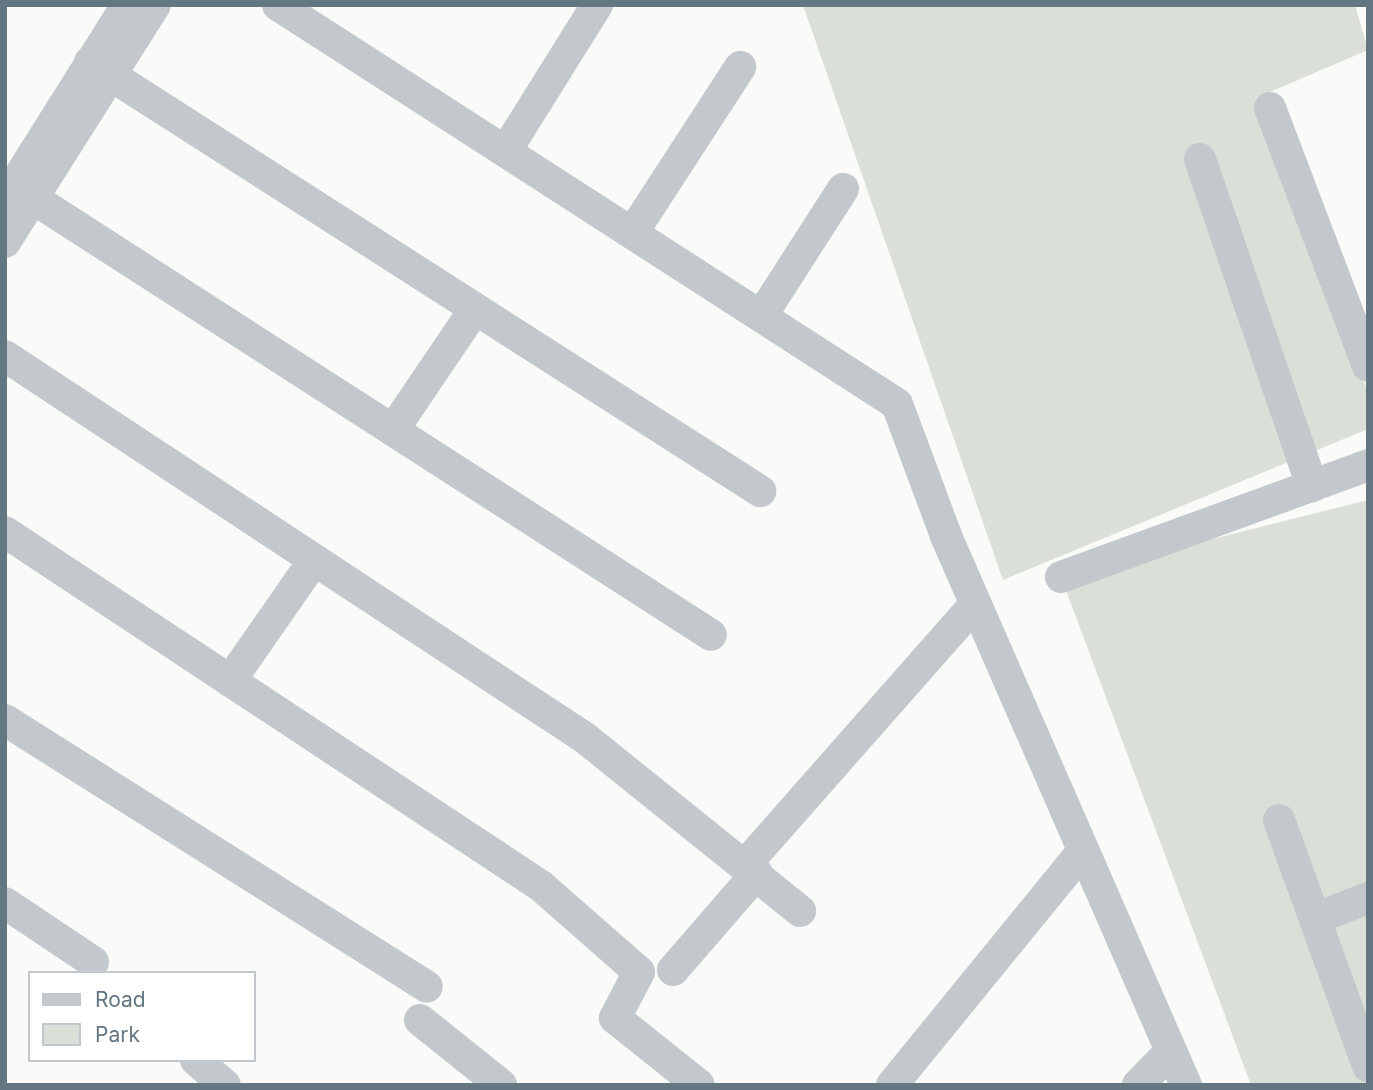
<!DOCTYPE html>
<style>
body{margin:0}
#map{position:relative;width:1373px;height:1090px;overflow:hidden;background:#fafaf8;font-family:Inter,sans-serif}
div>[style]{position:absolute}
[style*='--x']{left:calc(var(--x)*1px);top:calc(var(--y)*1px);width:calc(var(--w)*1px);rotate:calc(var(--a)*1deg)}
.green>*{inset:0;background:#dadfd7}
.minor>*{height:32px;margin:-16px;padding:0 16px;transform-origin:16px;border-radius:16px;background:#c3c8cc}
span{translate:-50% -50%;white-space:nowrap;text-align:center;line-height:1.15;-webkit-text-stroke:7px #fff;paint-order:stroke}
.frame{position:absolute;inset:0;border:7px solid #657683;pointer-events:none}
.legend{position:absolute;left:28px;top:971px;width:228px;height:91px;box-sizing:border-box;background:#fff;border:2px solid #c1c8cd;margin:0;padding:9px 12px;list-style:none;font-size:21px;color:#657683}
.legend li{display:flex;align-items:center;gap:14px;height:35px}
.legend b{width:35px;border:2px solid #c1c8cd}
</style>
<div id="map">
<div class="green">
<div style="clip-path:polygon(803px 5px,1355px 5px,1368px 50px,1256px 98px,1368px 393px,1368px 429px,1003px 580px)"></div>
<div style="clip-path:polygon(1368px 500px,1368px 1085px,1251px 1085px,1061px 577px)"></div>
</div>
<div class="minor">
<div style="--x:278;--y:5;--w:736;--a:32.81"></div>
<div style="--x:897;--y:404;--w:141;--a:69.6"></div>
<div style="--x:946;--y:536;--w:599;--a:66.39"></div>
<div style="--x:90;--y:62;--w:796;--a:32.63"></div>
<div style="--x:1270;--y:108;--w:276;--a:69.2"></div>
<div style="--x:507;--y:149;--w:170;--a:-58"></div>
<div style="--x:1200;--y:159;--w:346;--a:71.1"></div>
<div style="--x:5;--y:199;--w:229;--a:-57.8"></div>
<div style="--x:34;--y:199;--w:805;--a:32.78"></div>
<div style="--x:633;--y:232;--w:197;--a:-57"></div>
<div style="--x:5;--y:242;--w:280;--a:-57.7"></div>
<div style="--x:762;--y:315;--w:150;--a:-57.3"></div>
<div style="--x:5;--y:356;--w:694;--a:33.37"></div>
<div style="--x:585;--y:738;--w:276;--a:38.8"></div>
<div style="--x:393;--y:430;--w:146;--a:-55.9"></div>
<div style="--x:5;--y:532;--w:642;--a:33.44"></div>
<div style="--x:541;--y:886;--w:130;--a:41.3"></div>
<div style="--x:639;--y:972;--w:52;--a:117.6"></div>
<div style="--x:615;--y:1018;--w:107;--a:38.6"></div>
<div style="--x:1061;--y:577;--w:327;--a:-20"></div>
<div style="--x:230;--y:681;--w:147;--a:-55.2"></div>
<div style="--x:5;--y:720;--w:499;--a:32.3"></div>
<div style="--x:1279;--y:820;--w:262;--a:70.1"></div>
<div style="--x:746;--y:864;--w:346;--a:-48.6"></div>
<div style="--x:5;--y:903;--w:106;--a:33.8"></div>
<div style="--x:1319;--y:917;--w:53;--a:-21.2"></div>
<div style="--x:673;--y:970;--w:128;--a:-49.1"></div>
<div style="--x:420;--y:1020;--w:104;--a:38.7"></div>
<div style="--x:196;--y:1060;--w:38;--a:41"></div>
<div style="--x:892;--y:1085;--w:302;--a:-50.8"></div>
<div style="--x:1138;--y:1085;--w:47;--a:-45.9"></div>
</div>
<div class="frame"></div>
<ul class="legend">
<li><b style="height:9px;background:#c3c8cc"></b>Road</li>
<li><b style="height:19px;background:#dadfd7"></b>Park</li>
</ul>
</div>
